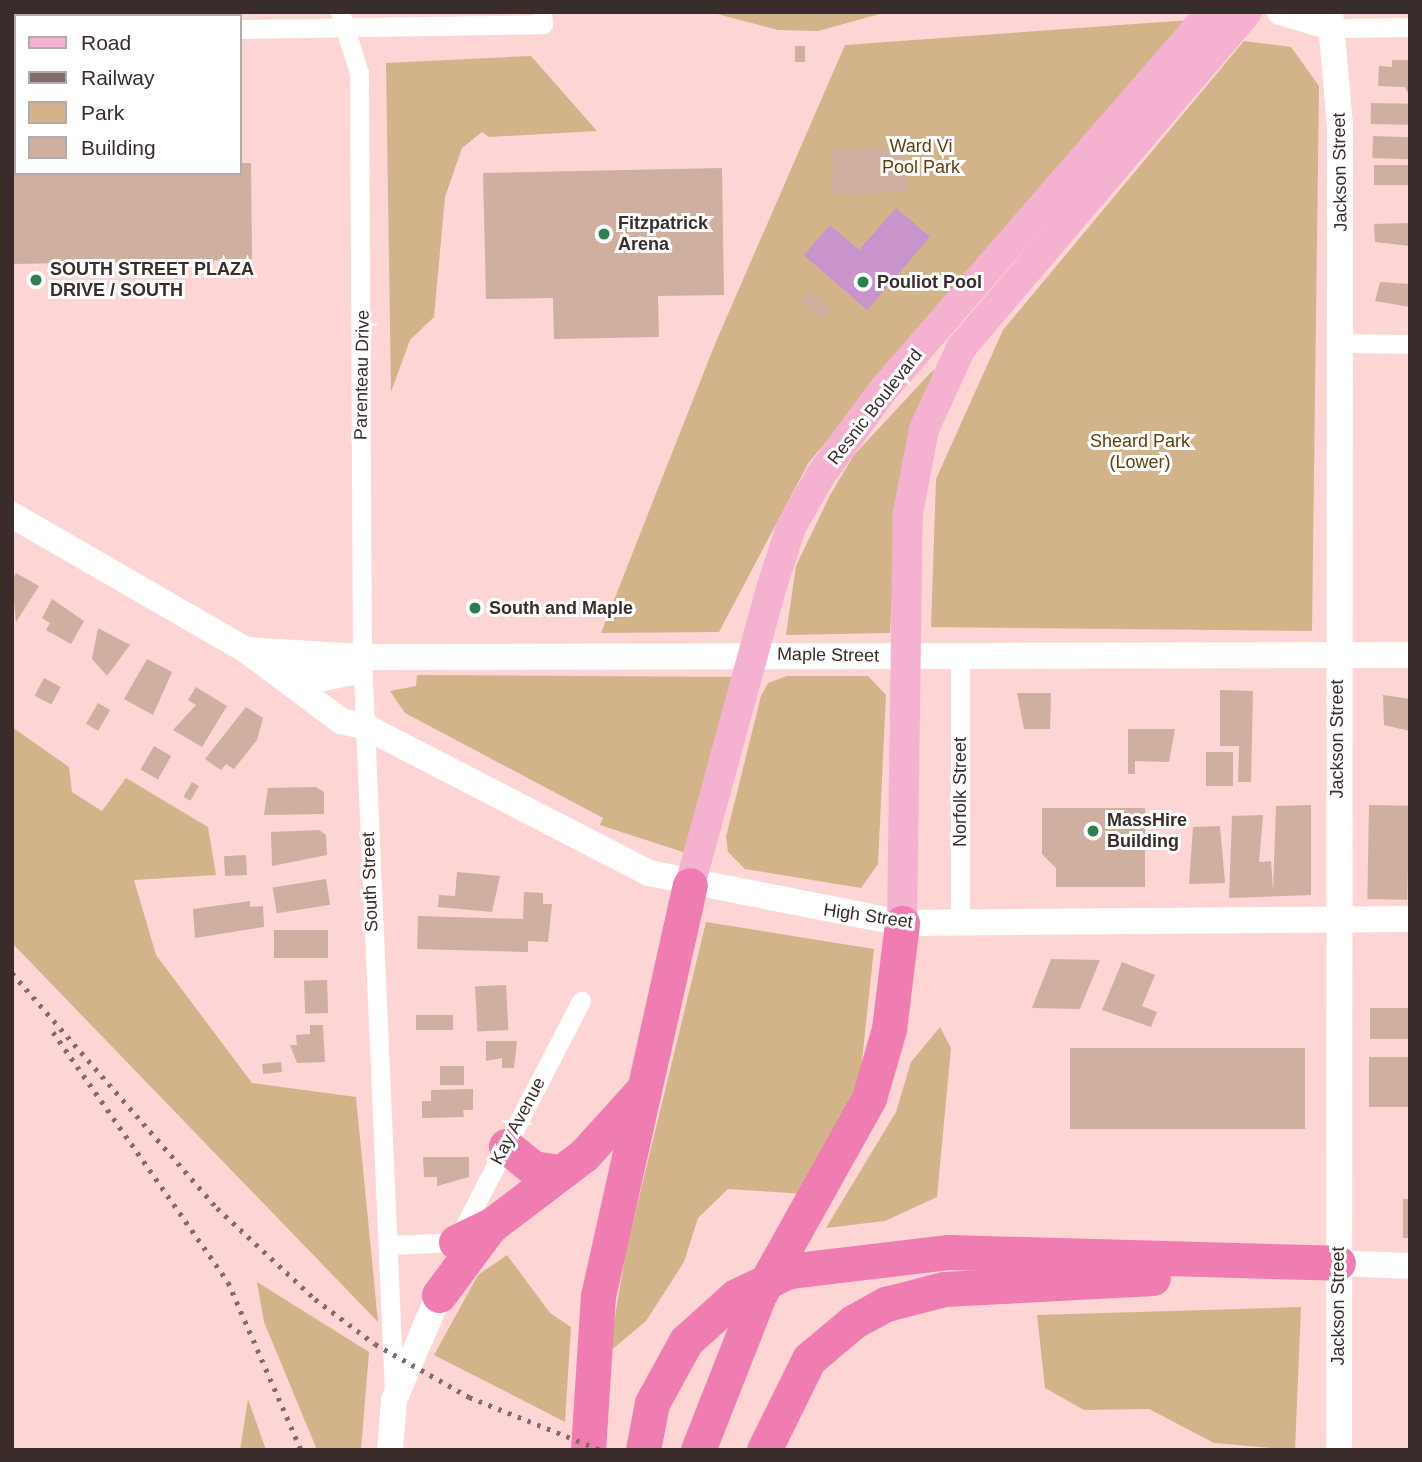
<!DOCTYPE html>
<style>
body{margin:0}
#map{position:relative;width:1422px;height:1462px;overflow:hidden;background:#fcd5d4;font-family:Arial,sans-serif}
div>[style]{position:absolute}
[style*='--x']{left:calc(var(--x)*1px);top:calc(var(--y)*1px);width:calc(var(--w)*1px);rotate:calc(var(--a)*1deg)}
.green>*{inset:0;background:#d3b48a}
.water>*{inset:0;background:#c993cb}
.building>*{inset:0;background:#cfafa0;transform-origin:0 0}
.street>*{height:19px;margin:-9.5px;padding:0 9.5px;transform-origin:9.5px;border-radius:9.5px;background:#fff}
.secondary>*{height:26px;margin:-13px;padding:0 13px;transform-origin:13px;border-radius:13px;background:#fff}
.primary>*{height:30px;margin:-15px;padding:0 15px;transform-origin:15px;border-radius:15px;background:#f5b1d0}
.highway>*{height:35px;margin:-17.5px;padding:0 17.5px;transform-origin:17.5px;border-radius:17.5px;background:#ef7db1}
.rail>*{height:5px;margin-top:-2.5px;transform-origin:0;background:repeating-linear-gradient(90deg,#836b6b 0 3.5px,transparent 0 10.5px)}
.dots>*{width:19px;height:19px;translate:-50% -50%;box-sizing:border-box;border:4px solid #fff;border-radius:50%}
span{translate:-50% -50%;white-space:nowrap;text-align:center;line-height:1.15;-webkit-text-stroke:6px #fff;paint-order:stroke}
.park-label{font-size:18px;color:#60410d}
.street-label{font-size:18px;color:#3b2c2c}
.poi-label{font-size:18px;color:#3b2c2c;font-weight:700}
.left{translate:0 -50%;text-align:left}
.frame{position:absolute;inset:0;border:14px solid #3b2c2c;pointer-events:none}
.legend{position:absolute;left:14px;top:14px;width:228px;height:161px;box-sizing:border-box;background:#fff;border:2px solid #b1abab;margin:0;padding:9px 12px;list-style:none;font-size:21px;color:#3b2c2c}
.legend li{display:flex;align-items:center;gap:14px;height:35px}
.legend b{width:35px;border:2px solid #b1abab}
</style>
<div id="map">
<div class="green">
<div style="clip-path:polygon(710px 12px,887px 12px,818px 31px,778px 30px)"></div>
<div style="clip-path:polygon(1190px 20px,809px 462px,719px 632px,601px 633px,715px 344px,845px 45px)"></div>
<div style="clip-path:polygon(1244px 41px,1291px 47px,1319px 86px,1312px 631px,931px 627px,936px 479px,1003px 330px)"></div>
<div style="clip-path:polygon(531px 56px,597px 131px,489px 137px,482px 132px,462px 148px,445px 197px,434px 317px,410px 340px,391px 392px,386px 63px)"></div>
<div style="clip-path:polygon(934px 369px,896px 533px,890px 633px,786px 635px,796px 566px,830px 495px,854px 455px)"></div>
<div style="clip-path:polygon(417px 675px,734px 677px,689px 854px,600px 825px,603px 818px,405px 713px,390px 691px,416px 686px)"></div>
<div style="clip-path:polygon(787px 676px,868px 676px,886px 695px,878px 864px,861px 888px,745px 869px,728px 852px,726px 837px,761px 696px,768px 683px)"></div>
<div style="clip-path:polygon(12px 727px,69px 767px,72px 792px,102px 811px,126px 778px,208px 827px,216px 875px,134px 880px,156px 955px,252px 1083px,356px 1097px,378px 1322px,12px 943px)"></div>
<div style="clip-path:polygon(706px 922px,874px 949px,861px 1070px,852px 1103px,805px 1194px,728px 1189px,698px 1218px,684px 1262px,646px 1321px,609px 1352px,626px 1251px)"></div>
<div style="clip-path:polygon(940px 1027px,951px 1048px,937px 1197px,885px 1221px,826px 1228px,896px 1112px,911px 1062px)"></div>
<div style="clip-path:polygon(507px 1255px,550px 1313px,571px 1327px,565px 1422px,434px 1355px,478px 1275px)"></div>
<div style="clip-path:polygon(257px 1282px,369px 1352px,361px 1450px,317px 1450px,264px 1322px)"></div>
<div style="clip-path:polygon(1301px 1307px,1295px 1450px,1214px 1443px,1149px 1409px,1084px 1410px,1045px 1388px,1037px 1315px)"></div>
<div style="clip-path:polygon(248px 1399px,266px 1450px,240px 1450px)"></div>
</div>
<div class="water">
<div style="clip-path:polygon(896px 208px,930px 237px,867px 310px,804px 255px,830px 225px,859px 250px)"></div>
</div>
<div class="building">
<div style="left:795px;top:46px;width:10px;height:16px"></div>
<div style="clip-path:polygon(1392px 60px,1410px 60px,1410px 98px,1405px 87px,1378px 86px,1379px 66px,1392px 67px)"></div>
<div style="left:1371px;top:103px;width:39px;height:21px;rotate:1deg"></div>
<div style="clip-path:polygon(12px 127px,16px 173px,240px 173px,240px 163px,251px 163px,252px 260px,12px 264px)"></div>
<div style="left:1373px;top:136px;width:37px;height:22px;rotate:2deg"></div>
<div style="clip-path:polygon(903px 146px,904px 168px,911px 168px,906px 191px,838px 196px,832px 189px,833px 150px)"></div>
<div style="left:1374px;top:165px;width:36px;height:20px"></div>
<div style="clip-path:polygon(722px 168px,724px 295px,658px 296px,659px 337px,554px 339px,553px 298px,486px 299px,483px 173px)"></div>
<div style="clip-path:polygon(1410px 223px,1410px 246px,1375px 242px,1374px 224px)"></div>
<div style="clip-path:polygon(1380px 282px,1410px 284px,1410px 307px,1375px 301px)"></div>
<div style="left:810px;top:290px;width:29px;height:13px;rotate:44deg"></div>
<div style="clip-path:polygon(16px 573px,39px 586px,16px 622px,12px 580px)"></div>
<div style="clip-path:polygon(52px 599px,84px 621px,71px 644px,46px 630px,50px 623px,42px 618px)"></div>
<div style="clip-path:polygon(98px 628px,130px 645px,107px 676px,92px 659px)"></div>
<div style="clip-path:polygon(147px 659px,172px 672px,153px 715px,124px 699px)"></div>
<div style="left:44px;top:678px;width:19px;height:20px;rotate:28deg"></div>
<div style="clip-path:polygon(196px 687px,227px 706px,202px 747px,173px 730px,196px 705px,188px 700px)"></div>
<div style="clip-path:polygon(1220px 690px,1253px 691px,1251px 782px,1238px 782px,1239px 746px,1220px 746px)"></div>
<div style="clip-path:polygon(1017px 693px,1051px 693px,1050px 729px,1024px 729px)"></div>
<div style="clip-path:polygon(1383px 695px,1410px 699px,1410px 731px,1384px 725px)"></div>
<div style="left:98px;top:703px;width:14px;height:24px;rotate:30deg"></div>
<div style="clip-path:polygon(246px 707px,263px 718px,257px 740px,234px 769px,226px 764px,221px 770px,205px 759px)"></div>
<div style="clip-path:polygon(1128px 729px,1175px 729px,1169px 762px,1135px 761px,1135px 774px,1128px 774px)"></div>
<div style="left:154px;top:746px;width:20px;height:27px;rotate:30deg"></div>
<div style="left:1206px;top:752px;width:27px;height:34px"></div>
<div style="left:192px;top:782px;width:8px;height:17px;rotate:30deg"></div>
<div style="clip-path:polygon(316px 787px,324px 792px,324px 814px,264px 815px,268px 788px)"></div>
<div style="clip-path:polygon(1311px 805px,1311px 895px,1229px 898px,1232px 816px,1263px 815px,1259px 862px,1271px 861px,1273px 891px,1276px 806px)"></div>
<div style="left:1369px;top:805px;width:40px;height:94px;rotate:1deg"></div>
<div style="clip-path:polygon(1042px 808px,1145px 808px,1145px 887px,1056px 887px,1056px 868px,1042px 854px)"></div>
<div style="clip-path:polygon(1220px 826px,1225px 883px,1189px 884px,1193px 827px)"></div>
<div style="clip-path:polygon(319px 830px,326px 835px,327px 855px,272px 866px,271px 832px)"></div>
<div style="left:246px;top:855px;width:20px;height:22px;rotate:87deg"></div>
<div style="clip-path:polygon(457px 872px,500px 876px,492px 912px,438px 907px,439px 895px,455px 896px)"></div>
<div style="left:326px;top:879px;width:26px;height:54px;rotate:81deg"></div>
<div style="clip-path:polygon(524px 892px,543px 893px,543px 904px,552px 904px,548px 942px,528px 941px,528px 952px,417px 949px,418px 916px,523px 919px)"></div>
<div style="clip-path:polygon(250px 901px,250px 907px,263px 906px,264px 927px,195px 938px,193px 909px)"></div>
<div style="left:274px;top:930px;width:54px;height:28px"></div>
<div style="clip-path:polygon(1051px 959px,1100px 960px,1080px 1009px,1032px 1008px)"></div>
<div style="clip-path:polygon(1122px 962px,1155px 975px,1142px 1006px,1157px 1012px,1151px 1027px,1102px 1010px)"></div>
<div style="left:327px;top:980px;width:33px;height:23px;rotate:88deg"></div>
<div style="left:506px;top:985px;width:45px;height:31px;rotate:87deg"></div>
<div style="left:1370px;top:1008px;width:40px;height:31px"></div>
<div style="left:453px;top:1015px;width:15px;height:37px;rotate:90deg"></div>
<div style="clip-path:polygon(310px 1025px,323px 1025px,325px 1062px,297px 1063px,290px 1045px,297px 1045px,296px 1035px,310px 1034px)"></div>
<div style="clip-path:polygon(486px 1041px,517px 1041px,514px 1068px,502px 1068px,502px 1058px,486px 1061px)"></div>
<div style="left:1070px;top:1048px;width:235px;height:81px"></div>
<div style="left:1369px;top:1057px;width:41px;height:50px"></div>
<div style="left:281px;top:1062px;width:10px;height:19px;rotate:84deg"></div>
<div style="left:440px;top:1066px;width:24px;height:19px"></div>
<div style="clip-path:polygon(473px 1089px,473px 1110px,463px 1110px,464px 1117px,422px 1118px,422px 1101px,431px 1101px,431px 1090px)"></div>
<div style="clip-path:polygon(423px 1157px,469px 1157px,469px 1177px,437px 1186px,437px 1177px,424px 1177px)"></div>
<div style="left:1403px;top:1199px;width:7px;height:39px"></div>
</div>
<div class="street">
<div style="--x:340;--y:12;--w:64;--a:72.7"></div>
<div style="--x:359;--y:73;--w:584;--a:89.71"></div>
<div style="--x:362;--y:657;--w:737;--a:87.51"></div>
<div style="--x:1334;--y:28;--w:76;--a:-0.8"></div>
<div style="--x:240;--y:29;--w:303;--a:-0.9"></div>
<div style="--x:543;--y:24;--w:12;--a:-95"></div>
<div style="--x:12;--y:36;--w:4;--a:0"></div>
<div style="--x:1341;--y:343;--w:69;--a:0.8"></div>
<div style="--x:960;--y:659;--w:265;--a:90"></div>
<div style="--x:455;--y:1244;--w:274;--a:-62.6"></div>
<div style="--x:389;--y:1245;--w:67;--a:-2.6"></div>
</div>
<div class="secondary">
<div style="--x:1280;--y:12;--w:56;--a:16.5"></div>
<div style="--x:1330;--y:12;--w:114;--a:85"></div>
<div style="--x:1340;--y:126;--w:1324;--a:90.04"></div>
<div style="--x:12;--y:515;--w:270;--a:30"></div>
<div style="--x:246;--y:650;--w:119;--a:36.8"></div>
<div style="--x:341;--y:721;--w:26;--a:13"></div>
<div style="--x:366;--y:727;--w:318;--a:27.3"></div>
<div style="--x:649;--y:873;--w:258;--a:11.2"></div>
<div style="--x:902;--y:923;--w:508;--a:-0.45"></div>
<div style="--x:246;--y:650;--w:116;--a:3.5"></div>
<div style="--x:362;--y:657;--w:1048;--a:-0.11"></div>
<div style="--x:269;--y:662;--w:57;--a:16.2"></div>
<div style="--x:324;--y:678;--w:25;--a:-12"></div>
<div style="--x:348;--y:673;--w:21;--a:-49"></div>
<div style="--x:1338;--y:1263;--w:72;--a:2.4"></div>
<div style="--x:390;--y:1450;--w:50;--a:-85.4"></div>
<div style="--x:394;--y:1400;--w:114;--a:-66.8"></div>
</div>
<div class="primary">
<div style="--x:690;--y:885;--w:310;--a:-74.7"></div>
<div style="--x:772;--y:586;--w:62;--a:-72.1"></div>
<div style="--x:791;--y:527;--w:62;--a:-60.1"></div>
<div style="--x:822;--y:473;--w:103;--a:-53.7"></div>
<div style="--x:883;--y:390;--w:500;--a:-49.05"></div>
<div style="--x:902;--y:923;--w:410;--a:-89.2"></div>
<div style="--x:908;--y:513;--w:86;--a:-79.2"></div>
<div style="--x:924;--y:429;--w:89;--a:-65.4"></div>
<div style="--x:961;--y:348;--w:441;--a:-49.6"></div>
</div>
<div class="highway">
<div style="--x:506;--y:1146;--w:35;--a:39"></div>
<div style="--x:533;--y:1168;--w:26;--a:9"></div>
<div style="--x:456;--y:1242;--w:41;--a:-25.9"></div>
<div style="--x:493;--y:1224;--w:114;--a:-37.2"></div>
<div style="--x:584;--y:1155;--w:88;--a:-47.8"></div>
<div style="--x:439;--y:1295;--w:82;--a:-53.4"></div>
<div style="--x:588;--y:1450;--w:154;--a:-86.3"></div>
<div style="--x:598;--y:1296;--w:421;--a:-77.4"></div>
<div style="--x:643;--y:1450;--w:48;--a:-79.2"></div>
<div style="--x:652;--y:1403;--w:71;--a:-61.3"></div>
<div style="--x:686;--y:1341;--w:67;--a:-42"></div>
<div style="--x:736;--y:1296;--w:59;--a:-25.3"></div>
<div style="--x:789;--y:1271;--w:161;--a:-6.8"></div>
<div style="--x:949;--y:1252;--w:389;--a:1.6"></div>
<div style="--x:698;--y:1450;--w:167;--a:-68.5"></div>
<div style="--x:759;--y:1295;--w:226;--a:-60.8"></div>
<div style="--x:869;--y:1098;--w:72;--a:-73.8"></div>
<div style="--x:889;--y:1029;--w:107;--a:-83"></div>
<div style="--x:764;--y:1450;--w:102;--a:-63.7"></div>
<div style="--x:809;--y:1359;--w:57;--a:-40.1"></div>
<div style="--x:853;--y:1322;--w:38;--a:-29"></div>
<div style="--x:886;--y:1304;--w:60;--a:-14.5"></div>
<div style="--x:944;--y:1289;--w:209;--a:-3"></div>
</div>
<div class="rail">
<div style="--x:12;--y:973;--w:312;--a:48.9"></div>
<div style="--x:217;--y:1208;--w:134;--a:42.9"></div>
<div style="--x:315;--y:1299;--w:75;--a:36.9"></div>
<div style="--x:375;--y:1344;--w:108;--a:29.4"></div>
<div style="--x:469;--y:1397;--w:142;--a:21.9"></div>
<div style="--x:53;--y:1032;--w:305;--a:55"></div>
<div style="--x:228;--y:1282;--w:183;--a:66.5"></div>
</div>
<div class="dots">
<div style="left:604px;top:234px;background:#2b8053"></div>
<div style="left:36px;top:280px;background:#2b8053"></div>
<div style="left:863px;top:282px;background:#2b8053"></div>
<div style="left:475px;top:608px;background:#2b8053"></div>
<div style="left:1093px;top:831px;background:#2b8053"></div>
</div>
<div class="park-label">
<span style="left:921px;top:157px">Ward Vi<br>Pool Park</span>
<span style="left:1140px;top:452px">Sheard Park<br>(Lower)</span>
</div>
<div class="street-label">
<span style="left:1340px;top:172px;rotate:-91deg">Jackson Street</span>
<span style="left:362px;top:375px;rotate:-89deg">Parenteau Drive</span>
<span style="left:875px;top:407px;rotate:-52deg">Resnic Boulevard</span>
<span style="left:828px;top:655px;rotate:1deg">Maple Street</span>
<span style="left:1337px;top:739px;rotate:-90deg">Jackson Street</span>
<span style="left:960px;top:792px;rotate:-90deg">Norfolk Street</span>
<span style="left:370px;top:882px;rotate:-92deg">South Street</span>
<span style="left:868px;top:916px;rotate:8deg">High Street</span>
<span style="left:518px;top:1121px;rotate:-62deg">Kay Avenue</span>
<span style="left:1338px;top:1306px;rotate:-90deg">Jackson Street</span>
</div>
<div class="poi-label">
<span class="left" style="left:618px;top:234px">Fitzpatrick<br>Arena</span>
<span class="left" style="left:50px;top:280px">SOUTH STREET PLAZA<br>DRIVE / SOUTH</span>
<span class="left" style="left:877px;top:282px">Pouliot Pool</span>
<span class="left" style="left:489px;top:608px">South and Maple</span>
<span class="left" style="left:1107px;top:831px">MassHire<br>Building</span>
</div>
<div class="frame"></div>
<ul class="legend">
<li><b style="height:9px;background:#f5b1d0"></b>Road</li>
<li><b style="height:9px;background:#836b6b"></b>Railway</li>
<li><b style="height:19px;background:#d3b48a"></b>Park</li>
<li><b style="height:19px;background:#cfafa0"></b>Building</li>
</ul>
</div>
